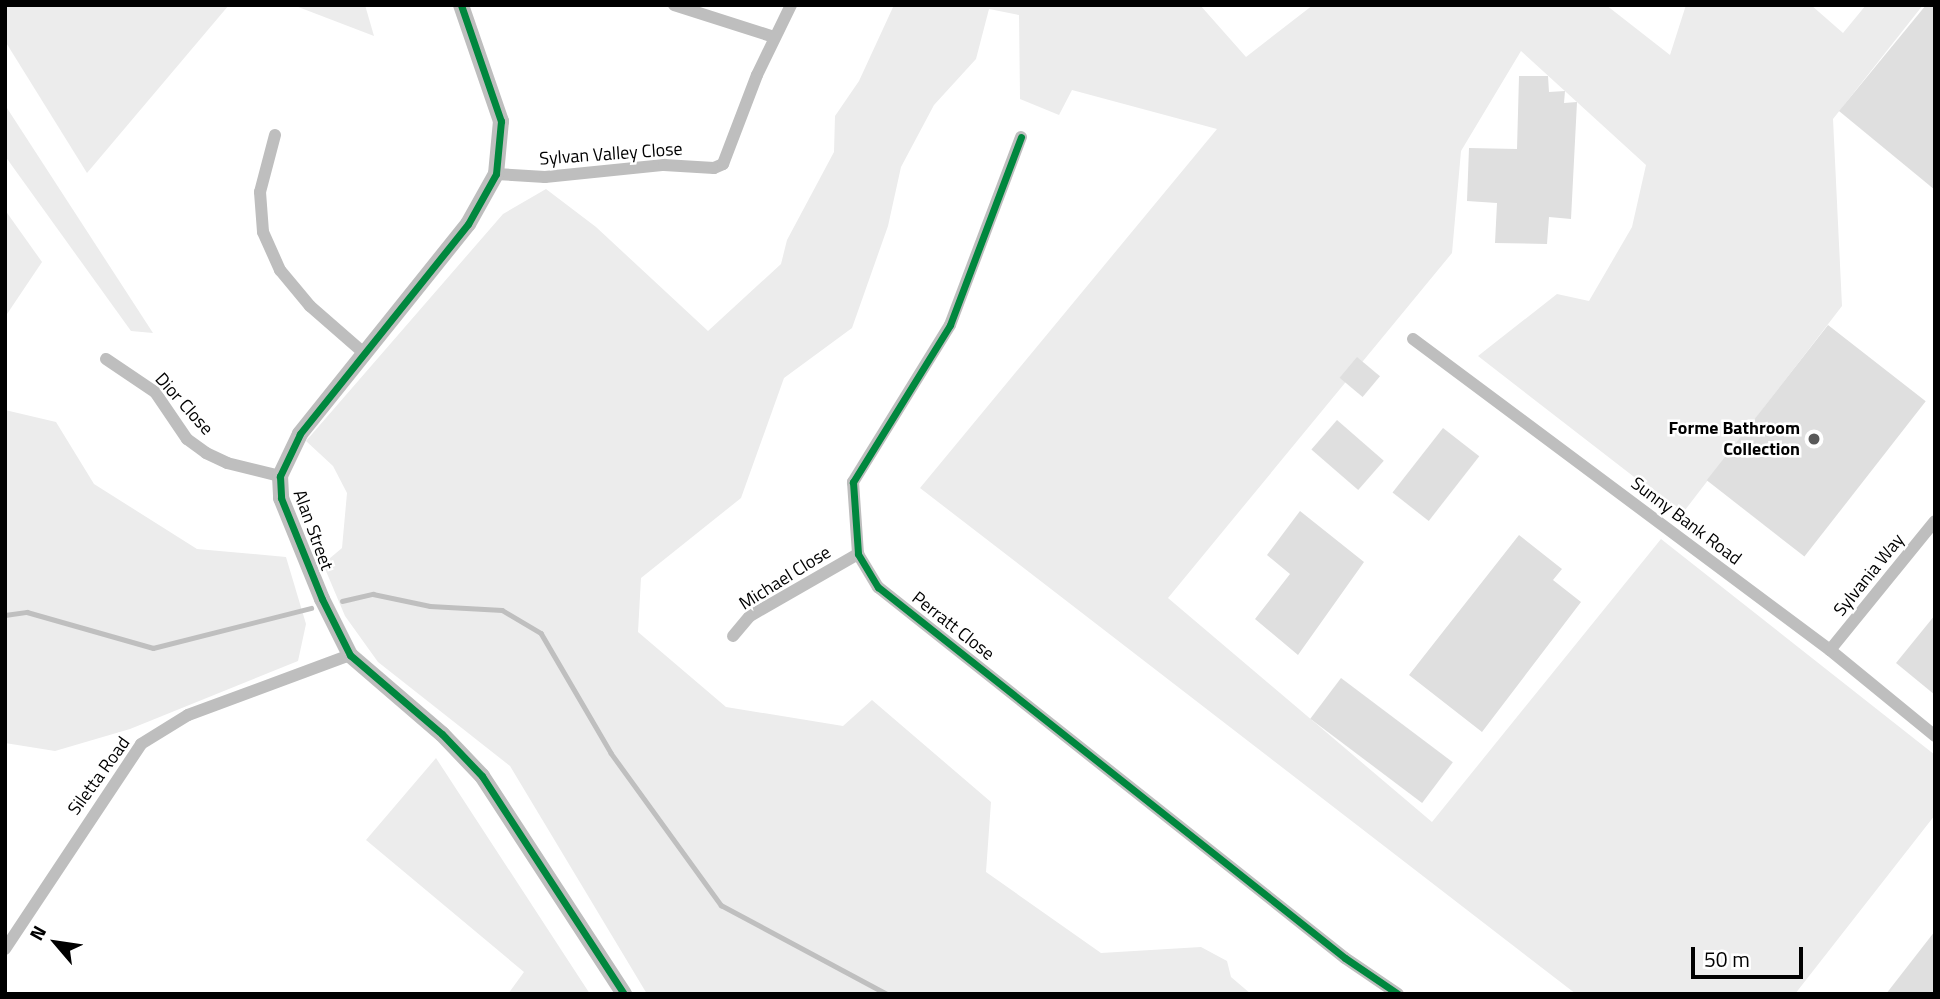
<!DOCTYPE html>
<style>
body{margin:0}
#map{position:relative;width:1940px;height:999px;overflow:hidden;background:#fff;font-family:"Titillium Web",sans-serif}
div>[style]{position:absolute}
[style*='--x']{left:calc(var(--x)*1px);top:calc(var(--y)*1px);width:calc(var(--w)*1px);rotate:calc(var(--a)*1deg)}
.green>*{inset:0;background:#ececec}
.stream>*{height:4.5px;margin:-2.25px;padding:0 2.25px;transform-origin:2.25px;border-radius:2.25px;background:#bfbfbf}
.building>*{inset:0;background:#dfdfdf;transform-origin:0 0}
.minor>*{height:12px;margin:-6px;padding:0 6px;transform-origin:6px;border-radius:6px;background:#bebebe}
.tertiary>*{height:16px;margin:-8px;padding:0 8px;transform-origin:8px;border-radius:8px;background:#bebebe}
.cycleway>*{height:7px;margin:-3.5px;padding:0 3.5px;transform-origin:3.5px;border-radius:3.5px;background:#00873e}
.dots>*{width:19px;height:19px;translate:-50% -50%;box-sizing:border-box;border:4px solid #fff;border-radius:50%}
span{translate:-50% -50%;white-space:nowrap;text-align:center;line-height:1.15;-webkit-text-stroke:5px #fff;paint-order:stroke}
.street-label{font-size:18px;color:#000}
.poi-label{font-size:18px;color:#000;font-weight:700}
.right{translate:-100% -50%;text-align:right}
.frame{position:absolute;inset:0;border:7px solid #000;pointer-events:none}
.north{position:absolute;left:21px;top:908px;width:70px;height:70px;-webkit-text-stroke:5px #fff;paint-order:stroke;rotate:299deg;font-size:19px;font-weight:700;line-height:28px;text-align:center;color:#000}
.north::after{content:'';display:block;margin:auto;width:24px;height:32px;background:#000;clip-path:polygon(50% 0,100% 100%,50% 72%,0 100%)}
.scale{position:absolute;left:1691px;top:947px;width:112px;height:32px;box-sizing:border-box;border:4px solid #000;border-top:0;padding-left:9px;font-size:21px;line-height:24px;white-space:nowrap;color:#000;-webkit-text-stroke:5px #fff;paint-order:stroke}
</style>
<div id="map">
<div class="green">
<div style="clip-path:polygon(5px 5px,229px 5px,87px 173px,5px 41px)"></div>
<div style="clip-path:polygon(293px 5px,365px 5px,374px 36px)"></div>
<div style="clip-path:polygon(894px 5px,1200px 5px,1246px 57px,1313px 5px,1606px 5px,1670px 55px,1686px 5px,1811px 5px,1843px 33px,1866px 5px,1923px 5px,1833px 119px,1842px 306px,1682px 514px,1478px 356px,1557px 294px,1589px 301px,1632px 227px,1646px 165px,1521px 51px,1461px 151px,1452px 253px,1168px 598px,1432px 822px,1661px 539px,1935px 755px,1935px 815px,1795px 994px,1576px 994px,920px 488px,1217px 129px,1072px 90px,1059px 115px,1020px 99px,1019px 15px,989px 9px,976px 59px,934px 105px,901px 167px,888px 226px,852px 328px,784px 378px,741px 498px,641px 578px,638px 632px,726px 707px,843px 726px,872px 700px,991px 802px,986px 872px,1101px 953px,1201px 947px,1227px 961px,1231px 977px,1251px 994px,647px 994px,510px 766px,378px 662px,345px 616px,323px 564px,342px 548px,347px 493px,333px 466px,306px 441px,503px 214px,546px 189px,596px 227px,708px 331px,781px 264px,787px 240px,834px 152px,835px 116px,859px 81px)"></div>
<div style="clip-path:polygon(5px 105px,153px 333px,131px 331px,5px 156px)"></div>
<div style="clip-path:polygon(5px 210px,42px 262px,5px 317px)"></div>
<div style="clip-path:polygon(5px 410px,56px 422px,94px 484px,197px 549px,286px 557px,306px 624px,298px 661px,130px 729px,55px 751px,5px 743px)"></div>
<div style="clip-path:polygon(436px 758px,558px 945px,590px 994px,508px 994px,524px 972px,366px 840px)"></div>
</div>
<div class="stream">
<div style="--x:342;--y:601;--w:32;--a:-13"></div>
<div style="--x:373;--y:594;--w:58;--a:11.9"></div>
<div style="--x:430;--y:606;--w:72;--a:3.2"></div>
<div style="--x:502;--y:610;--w:45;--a:30.5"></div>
<div style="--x:541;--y:633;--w:139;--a:59.7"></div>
<div style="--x:611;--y:753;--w:188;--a:54.1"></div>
<div style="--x:721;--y:905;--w:188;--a:28.2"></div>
<div style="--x:5;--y:615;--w:22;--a:-8"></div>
<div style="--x:27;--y:612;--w:131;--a:15.9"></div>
<div style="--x:153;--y:648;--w:163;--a:-14.2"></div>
</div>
<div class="building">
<div style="clip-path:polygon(1926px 5px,1935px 5px,1935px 190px,1839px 111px)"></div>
<div style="clip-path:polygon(1519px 76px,1548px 76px,1549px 92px,1565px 91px,1564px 103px,1577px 102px,1571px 219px,1549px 217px,1547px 244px,1495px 243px,1497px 203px,1467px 201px,1469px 148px,1517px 149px)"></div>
<div style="left:1828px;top:325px;width:124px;height:197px;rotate:38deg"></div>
<div style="left:1357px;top:357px;width:30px;height:27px;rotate:40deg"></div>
<div style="left:1337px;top:420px;width:62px;height:39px;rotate:41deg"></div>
<div style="left:1443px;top:428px;width:46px;height:82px;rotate:38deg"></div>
<div style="clip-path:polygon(1300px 511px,1364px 562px,1298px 655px,1255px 619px,1290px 574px,1267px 555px)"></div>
<div style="clip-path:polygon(1519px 535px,1562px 569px,1553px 580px,1581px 602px,1482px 732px,1409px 675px)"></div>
<div style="clip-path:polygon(1935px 615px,1935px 695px,1896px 663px)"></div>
<div style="left:1341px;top:678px;width:140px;height:51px;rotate:37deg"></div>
<div style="clip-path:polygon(1935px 931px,1935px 994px,1886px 994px)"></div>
</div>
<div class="minor">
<div style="--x:674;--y:5;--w:105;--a:17.7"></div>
<div style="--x:275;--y:135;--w:59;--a:104.7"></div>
<div style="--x:260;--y:192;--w:40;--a:85.7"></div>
<div style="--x:263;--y:232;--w:42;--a:65.9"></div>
<div style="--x:280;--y:270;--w:47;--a:50.2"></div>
<div style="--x:310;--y:306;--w:73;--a:41.1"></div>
<div style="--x:1021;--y:137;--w:201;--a:110.7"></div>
<div style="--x:950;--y:325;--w:185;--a:121.7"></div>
<div style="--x:853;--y:482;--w:72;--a:86"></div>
<div style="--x:858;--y:554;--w:39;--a:59"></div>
<div style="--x:878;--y:587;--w:596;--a:38.46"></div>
<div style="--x:1345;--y:958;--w:64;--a:34.2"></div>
<div style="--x:496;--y:174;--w:49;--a:3.5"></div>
<div style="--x:545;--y:177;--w:120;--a:-5.8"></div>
<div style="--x:664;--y:165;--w:50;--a:3.4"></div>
<div style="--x:714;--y:168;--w:10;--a:-24"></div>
<div style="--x:723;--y:164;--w:95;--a:-69.1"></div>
<div style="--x:757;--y:75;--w:78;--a:-64.1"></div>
<div style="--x:1413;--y:339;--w:520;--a:36.72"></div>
<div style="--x:1830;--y:650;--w:136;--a:39.3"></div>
<div style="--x:106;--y:359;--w:59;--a:34"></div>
<div style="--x:155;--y:392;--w:57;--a:55.8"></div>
<div style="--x:187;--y:439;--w:24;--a:36"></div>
<div style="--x:206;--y:453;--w:23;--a:25"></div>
<div style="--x:227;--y:463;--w:55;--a:13.8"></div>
<div style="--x:733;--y:636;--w:26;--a:-50"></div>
<div style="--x:750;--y:616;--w:125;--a:-29.9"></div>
<div style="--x:1830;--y:650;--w:166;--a:-50.9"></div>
<div style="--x:5;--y:949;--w:246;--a:-56.4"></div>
<div style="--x:141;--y:744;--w:55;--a:-31.7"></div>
<div style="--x:188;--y:715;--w:173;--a:-20.3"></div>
</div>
<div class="tertiary">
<div style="--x:461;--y:5;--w:123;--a:71"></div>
<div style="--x:501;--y:121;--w:53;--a:95.4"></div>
<div style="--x:496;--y:174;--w:57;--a:119.2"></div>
<div style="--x:468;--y:224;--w:269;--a:128.7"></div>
<div style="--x:300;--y:434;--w:47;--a:115.5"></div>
<div style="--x:280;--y:476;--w:22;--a:87"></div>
<div style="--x:281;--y:498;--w:109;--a:67.9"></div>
<div style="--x:322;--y:599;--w:63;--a:63.4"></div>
<div style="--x:350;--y:655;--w:121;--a:40.7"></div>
<div style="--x:442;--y:734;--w:58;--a:46.4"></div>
<div style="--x:482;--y:776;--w:260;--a:56.9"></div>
</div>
<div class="cycleway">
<div style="--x:461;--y:5;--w:123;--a:71"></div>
<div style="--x:501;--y:121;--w:53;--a:95.4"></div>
<div style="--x:496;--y:174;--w:57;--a:119.2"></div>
<div style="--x:468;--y:224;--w:269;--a:128.7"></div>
<div style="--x:300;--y:434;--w:47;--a:115.5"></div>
<div style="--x:280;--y:476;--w:22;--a:87"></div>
<div style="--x:281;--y:498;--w:109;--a:67.9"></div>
<div style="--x:322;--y:599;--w:63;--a:63.4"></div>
<div style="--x:350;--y:655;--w:121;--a:40.7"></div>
<div style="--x:442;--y:734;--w:58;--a:46.4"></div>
<div style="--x:482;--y:776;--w:260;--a:56.9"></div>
<div style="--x:1021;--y:137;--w:201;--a:110.7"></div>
<div style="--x:950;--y:325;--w:185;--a:121.7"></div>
<div style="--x:853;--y:482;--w:72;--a:86"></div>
<div style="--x:858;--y:554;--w:39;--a:59"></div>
<div style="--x:878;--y:587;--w:596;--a:38.46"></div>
<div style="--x:1345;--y:958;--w:64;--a:34.2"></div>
</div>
<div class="dots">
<div style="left:1814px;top:439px;background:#595959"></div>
</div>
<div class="street-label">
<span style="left:611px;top:154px;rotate:-4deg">Sylvan Valley Close</span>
<span style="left:184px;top:404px;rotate:48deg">Dior Close</span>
<span style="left:1686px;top:521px;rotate:37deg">Sunny Bank Road</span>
<span style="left:313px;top:530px;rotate:70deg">Alan Street</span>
<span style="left:1869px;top:575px;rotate:-51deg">Sylvania Way</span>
<span style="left:785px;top:578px;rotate:-32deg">Michael Close</span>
<span style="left:953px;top:626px;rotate:38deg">Perratt Close</span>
<span style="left:99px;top:776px;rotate:-54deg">Siletta Road</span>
</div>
<div class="poi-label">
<span class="right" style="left:1800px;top:439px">Forme Bathroom<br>Collection</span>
</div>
<div class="frame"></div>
<div class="north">N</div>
<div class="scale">50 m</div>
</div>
